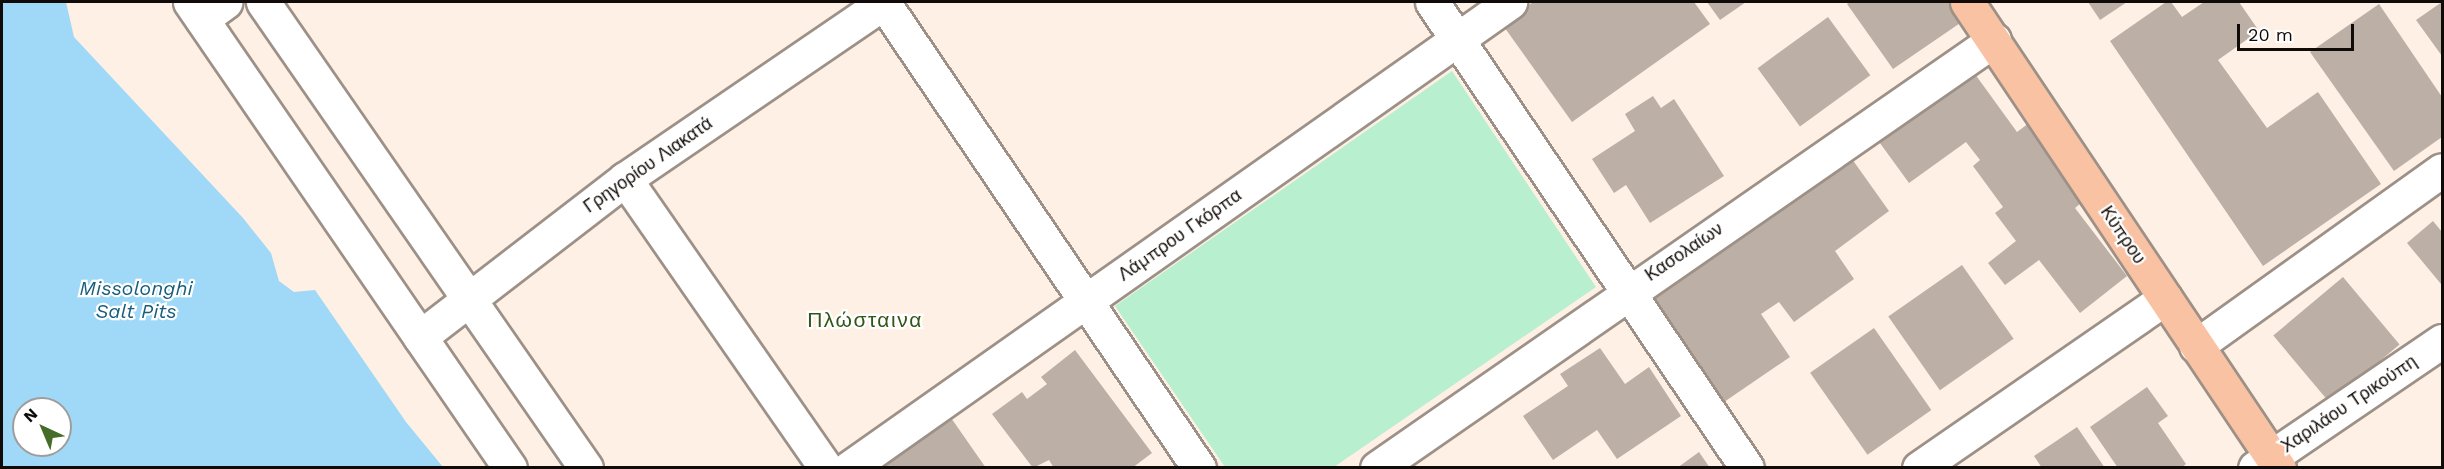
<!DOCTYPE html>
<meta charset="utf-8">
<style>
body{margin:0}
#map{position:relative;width:2444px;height:469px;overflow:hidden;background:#fef0e5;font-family:"Work Sans",sans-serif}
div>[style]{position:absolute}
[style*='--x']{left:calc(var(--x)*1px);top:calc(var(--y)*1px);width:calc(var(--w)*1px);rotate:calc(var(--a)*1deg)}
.green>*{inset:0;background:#b8efcf}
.water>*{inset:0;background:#9fd9f7}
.building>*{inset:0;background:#bcafa5;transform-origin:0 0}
.roads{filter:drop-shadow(2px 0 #9d9187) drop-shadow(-2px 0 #9d9187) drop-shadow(0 2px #9d9187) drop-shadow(0 -2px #9d9187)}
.minor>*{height:33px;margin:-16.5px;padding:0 16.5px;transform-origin:16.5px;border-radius:16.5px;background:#fff}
.major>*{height:33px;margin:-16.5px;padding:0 16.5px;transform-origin:16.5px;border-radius:16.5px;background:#f8c2a3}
span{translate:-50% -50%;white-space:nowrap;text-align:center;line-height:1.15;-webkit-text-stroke:4.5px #fff;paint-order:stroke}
.street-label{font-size:18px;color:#100b08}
.water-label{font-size:20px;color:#185d7b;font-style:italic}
.quarter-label{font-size:21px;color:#325617;letter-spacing:1.5px}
.frame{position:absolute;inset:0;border:3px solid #100b08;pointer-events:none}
.north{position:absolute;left:12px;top:397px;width:60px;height:60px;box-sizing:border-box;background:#fff;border:2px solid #9f9d9c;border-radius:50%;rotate:316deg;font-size:16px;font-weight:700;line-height:24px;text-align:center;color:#100b08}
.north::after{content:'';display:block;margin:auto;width:21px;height:27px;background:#456d29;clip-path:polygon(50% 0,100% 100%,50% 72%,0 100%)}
.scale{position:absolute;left:2237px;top:24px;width:117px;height:27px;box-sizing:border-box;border:3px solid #100b08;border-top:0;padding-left:8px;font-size:18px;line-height:21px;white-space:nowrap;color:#100b08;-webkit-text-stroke:4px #fff;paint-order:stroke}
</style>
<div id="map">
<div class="green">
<div style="clip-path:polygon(1452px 71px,1596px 287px,1334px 467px,1225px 467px,1115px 306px)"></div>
</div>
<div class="water">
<div style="clip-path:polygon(evenodd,2px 2px,66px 2px,74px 37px,243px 218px,271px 253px,279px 281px,294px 292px,315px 290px,406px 422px,443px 467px,2px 467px,2px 2px,24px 409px,60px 409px,60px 445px,24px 445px,24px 409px)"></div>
</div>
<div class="building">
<div style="clip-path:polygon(1533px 2px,1694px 2px,1710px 24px,1572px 122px,1502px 24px)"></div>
<div style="clip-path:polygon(1707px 2px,1746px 2px,1720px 20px)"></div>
<div style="clip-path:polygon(1850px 2px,1958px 2px,1969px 17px,1893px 69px,1847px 4px)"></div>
<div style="clip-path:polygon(2088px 2px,2127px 2px,2100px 20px)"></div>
<div style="clip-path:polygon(2166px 2px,2171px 2px,2182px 17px,2204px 2px,2239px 2px,2259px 31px,2218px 60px,2267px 128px,2318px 92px,2381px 184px,2263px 266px,2110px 41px)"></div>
<div style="clip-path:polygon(2442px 2px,2442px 56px,2416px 20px)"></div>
<div style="clip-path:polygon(2379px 4px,2442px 97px,2442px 137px,2394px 171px,2310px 52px)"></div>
<div style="left:1828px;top:17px;width:72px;height:87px;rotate:54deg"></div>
<div style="clip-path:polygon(1972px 70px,2017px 132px,2029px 123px,2087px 198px,2075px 208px,2127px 276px,2080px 313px,2039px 260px,2005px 285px,1988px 263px,2016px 241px,1995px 213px,2003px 207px,1973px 166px,1980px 160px,1966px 142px,1909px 183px,1877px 139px)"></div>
<div style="clip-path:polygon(1653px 96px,1661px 108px,1674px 99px,1724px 176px,1650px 223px,1626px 185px,1614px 193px,1592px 159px,1635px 131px,1625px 114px)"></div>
<div style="clip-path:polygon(1852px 159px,1889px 211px,1835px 251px,1854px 279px,1794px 322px,1779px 302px,1761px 314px,1790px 357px,1724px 402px,1653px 300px)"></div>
<div style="clip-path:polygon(2433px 221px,2442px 232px,2441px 284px,2407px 243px)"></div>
<div style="left:1962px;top:265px;width:90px;height:90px;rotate:55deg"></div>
<div style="left:2343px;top:277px;width:88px;height:91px;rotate:50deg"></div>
<div style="left:1874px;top:328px;width:100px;height:78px;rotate:55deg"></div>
<div style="clip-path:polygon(1600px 348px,1625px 384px,1649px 367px,1681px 416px,1617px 459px,1597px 430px,1553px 460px,1523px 416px,1568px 386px,1560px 374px)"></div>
<div style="clip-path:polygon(1075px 350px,1152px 453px,1132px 468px,1054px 468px,1049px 460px,1033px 468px,992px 414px,1022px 392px,1027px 399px,1047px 384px,1041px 377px)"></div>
<div style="clip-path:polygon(2147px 387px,2168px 416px,2158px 423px,2186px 464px,2181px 468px,2118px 468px,2090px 427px)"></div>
<div style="clip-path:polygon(949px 415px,986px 468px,872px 468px)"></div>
<div style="clip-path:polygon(2077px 427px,2105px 468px,2042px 468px,2034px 456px)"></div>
<div style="clip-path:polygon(1699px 452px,1710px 468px,1677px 468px)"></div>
</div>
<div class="roads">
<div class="minor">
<div style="--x:190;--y:2;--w:565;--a:55.52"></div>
<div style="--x:263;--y:2;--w:567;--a:55.27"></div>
<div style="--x:883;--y:2;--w:563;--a:55.86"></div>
<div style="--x:1432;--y:2;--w:562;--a:55.94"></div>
<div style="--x:202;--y:19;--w:29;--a:-36"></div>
<div style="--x:625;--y:179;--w:352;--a:55.2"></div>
<div style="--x:420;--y:337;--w:259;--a:-37.6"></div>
<div style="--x:625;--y:179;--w:314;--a:-34.3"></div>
<div style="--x:2196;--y:346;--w:302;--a:-35.6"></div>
<div style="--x:849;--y:468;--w:809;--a:-35.18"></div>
<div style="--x:1377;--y:468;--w:751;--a:-34.75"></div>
<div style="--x:1919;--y:468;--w:299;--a:-34.6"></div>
<div style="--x:2255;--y:468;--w:226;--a:-34.2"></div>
</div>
<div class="major">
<div style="--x:1967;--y:2;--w:561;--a:56.2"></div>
</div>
</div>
<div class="street-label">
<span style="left:648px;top:165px;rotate:-35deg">Γρηγορίου Λιακατά</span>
<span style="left:1180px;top:235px;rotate:-35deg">Λάμπρου Γκόρπα</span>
<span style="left:2123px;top:235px;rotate:56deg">Κύπρου</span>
<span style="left:1684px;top:252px;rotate:-34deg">Κασολαίων</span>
<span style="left:2349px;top:404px;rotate:-34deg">Χαριλάου Τρικούπη</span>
</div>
<div class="water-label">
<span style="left:136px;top:300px">Missolonghi<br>Salt Pits</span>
</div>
<div class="quarter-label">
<span style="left:865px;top:320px">Πλώσταινα</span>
</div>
<div class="frame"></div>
<div class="north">N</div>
<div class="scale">20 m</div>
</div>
